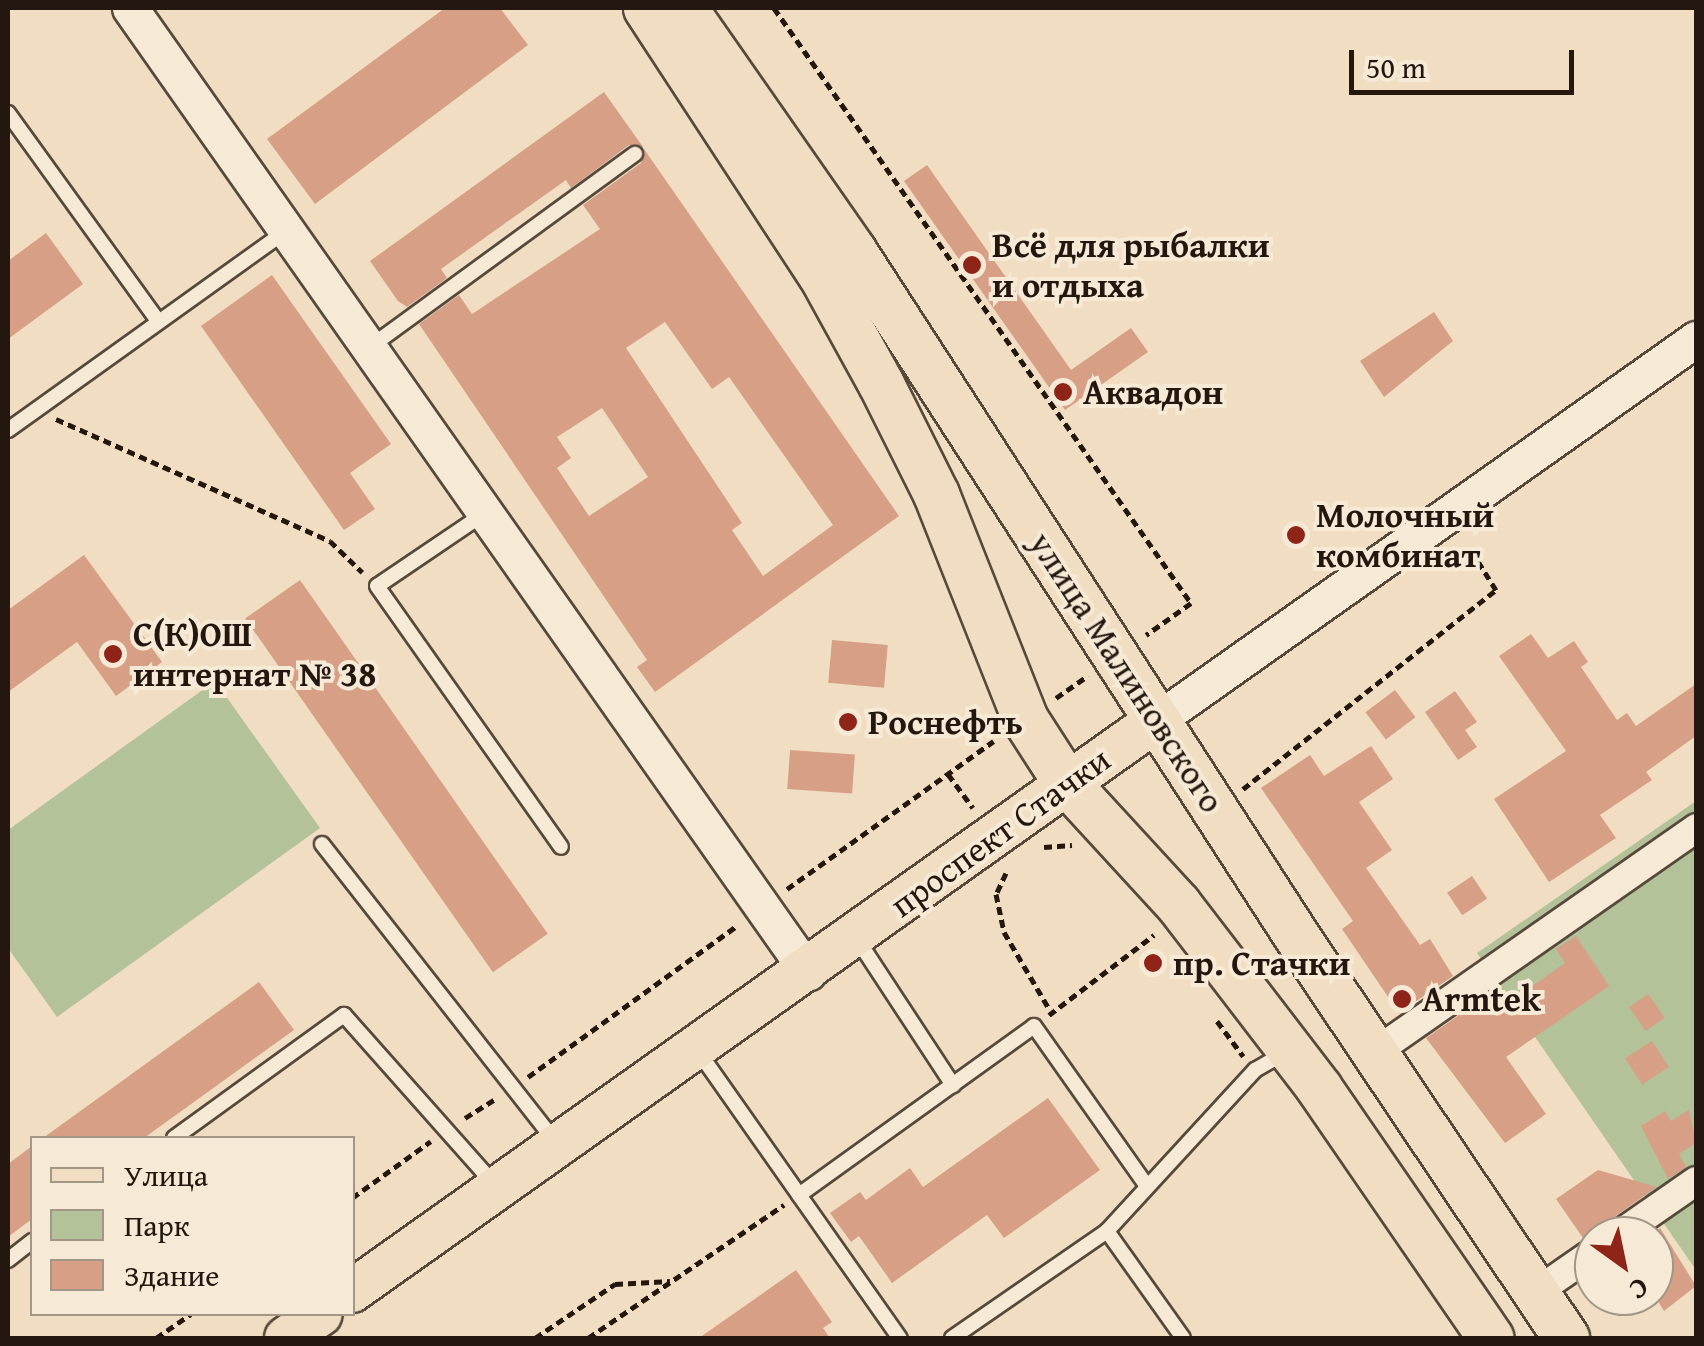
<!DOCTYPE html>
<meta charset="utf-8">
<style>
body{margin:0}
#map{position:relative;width:1704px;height:1346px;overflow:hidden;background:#f1dec2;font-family:"Gentium Book Plus",serif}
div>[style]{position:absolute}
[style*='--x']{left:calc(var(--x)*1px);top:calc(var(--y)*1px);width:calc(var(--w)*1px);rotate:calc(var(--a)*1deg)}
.green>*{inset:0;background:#b3c298}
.building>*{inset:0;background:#d69f86;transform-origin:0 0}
.path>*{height:5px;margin-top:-2.5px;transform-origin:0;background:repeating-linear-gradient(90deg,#231710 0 8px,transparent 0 13px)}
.roads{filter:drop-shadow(2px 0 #56493c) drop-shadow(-2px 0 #56493c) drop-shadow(0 2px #56493c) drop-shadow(0 -2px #56493c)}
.service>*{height:14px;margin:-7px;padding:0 7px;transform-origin:7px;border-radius:7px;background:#f6ead7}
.minor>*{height:28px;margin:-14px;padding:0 14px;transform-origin:14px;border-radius:14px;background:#f6ead7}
.tertiary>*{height:35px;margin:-17.5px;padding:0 17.5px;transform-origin:17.5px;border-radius:17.5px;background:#f6ead7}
.primary>*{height:42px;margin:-21px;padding:0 21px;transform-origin:21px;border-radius:21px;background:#f1dec2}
.trunk>*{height:45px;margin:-22.5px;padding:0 22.5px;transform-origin:22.5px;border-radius:22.5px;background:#f1dec2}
.dots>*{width:28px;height:28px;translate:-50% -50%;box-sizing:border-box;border:5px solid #f6ead7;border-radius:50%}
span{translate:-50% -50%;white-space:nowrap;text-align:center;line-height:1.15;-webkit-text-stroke:8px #f6ead7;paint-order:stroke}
.poi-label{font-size:35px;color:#231710;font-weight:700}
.left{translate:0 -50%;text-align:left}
.street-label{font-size:35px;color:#231710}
.frame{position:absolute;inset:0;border:10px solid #231710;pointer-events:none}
.legend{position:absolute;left:30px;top:1136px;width:325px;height:180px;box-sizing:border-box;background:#f6ead7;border:2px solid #a29687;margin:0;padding:12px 18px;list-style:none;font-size:30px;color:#231710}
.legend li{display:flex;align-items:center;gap:20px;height:50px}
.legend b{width:50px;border:2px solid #a29687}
.north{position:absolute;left:1574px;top:1216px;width:100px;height:100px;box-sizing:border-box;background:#f6ead7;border:2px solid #a29687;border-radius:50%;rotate:147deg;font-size:28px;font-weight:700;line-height:40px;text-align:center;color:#231710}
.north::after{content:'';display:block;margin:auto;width:35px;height:45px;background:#8f2418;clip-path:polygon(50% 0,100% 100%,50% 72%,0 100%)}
.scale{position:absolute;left:1349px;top:50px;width:225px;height:45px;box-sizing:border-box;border:5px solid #231710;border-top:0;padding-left:12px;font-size:30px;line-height:35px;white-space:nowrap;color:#231710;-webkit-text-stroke:8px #f6ead7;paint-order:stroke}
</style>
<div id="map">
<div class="green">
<div style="clip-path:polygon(215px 681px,320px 828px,57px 1017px,8px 948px,8px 830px)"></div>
<div style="clip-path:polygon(1696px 801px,1696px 1270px,1477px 953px)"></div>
</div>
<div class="building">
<div style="clip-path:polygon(445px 8px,500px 8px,528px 45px,315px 204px,267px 139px)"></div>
<div style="clip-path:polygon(604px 92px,643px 147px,629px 145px,571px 188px,566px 180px,441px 269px,447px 278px,407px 307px,398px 301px,370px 261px)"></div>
<div style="clip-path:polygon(evenodd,644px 149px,899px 516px,655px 692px,637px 667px,647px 660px,419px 324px,459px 295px,472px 314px,600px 229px,583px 205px,641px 163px,644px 149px,665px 322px,712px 389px,729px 377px,833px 525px,763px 576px,732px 530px,742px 523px,626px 348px,665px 322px,644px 149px,602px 408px,648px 477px,589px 516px,557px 468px,571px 458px,557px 437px,602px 408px)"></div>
<div style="clip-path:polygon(927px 165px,1071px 370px,1131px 328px,1148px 352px,1065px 410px,904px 181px)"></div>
<div style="clip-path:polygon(46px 233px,83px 284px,8px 339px,8px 261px)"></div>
<div style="clip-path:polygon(272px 275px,391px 444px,350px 473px,375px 509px,344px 530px,201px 326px)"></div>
<div style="clip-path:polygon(1434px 312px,1453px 341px,1384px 397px,1360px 361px)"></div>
<div style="clip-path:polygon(84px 555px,162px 662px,116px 696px,77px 642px,8px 692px,8px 610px)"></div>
<div style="left:300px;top:580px;width:432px;height:67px;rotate:55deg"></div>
<div style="clip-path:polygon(1531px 634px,1548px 658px,1574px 641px,1588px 662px,1581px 667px,1617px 720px,1627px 713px,1636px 726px,1696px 684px,1696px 736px,1646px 772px,1652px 780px,1600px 815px,1616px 838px,1549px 882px,1494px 799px,1566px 751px,1499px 656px)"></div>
<div style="left:832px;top:640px;width:56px;height:43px;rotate:5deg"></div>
<div style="left:1395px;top:690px;width:34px;height:37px;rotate:53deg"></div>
<div style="clip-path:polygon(1455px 691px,1477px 722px,1465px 730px,1477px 747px,1458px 760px,1425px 712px)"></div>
<div style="clip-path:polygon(1371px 746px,1393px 779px,1359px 802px,1392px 850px,1366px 868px,1420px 945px,1430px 939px,1453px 976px,1399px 1013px,1342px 929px,1353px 921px,1261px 788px,1310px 755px,1324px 776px)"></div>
<div style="left:790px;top:750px;width:65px;height:39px;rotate:4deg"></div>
<div style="left:1472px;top:876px;width:27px;height:30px;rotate:56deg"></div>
<div style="clip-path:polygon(1576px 936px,1609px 986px,1506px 1057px,1546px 1114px,1505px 1143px,1426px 1038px,1501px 986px,1510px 1002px,1565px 963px,1556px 949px)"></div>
<div style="clip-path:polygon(259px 982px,294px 1030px,144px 1138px,43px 1138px)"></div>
<div style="left:1648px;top:994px;width:29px;height:23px;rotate:55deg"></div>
<div style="left:1652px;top:1041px;width:31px;height:32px;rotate:57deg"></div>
<div style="clip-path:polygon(1048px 1098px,1100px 1170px,1004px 1238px,987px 1215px,892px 1283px,859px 1236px,851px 1242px,830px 1213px,860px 1192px,866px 1200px,910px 1168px,923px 1187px)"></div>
<div style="clip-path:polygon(1689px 1110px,1696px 1143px,1679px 1154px,1686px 1167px,1668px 1179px,1641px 1126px,1665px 1111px,1671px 1121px)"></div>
<div style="clip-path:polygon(32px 1146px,32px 1219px,8px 1237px,8px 1164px)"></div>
<div style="clip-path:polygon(1598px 1170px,1657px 1187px,1607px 1222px,1600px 1236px,1583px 1238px,1556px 1199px)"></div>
<div style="clip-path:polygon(1660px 1228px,1696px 1286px,1664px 1311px,1654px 1295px,1654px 1232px)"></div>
<div style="clip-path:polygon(796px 1270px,832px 1322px,823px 1328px,830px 1338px,699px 1338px)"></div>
</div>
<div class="path">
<div style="--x:774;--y:8;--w:727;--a:54.98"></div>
<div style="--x:1191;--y:603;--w:55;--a:144.6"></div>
<div style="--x:56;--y:419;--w:300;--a:24"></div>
<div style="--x:330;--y:541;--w:45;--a:44.1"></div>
<div style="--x:1056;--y:698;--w:39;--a:-35"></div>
<div style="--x:948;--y:774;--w:42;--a:53.7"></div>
<div style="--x:1243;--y:789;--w:322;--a:-38.2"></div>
<div style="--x:1496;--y:590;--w:36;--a:-122"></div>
<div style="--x:1044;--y:847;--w:28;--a:-4"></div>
<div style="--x:1006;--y:873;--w:23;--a:115"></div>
<div style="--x:996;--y:894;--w:39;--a:78"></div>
<div style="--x:1004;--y:932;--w:87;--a:59.6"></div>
<div style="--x:787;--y:889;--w:254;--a:-35.6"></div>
<div style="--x:1049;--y:1015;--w:132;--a:-37.3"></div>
<div style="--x:1217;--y:1021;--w:44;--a:53.4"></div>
<div style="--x:528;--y:1077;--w:259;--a:-35.9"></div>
<div style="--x:465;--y:1118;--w:34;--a:-32"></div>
<div style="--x:352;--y:1198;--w:97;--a:-35.8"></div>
<div style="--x:156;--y:1338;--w:42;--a:-34.4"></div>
<div style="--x:535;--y:1338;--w:97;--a:-34"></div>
<div style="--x:615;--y:1284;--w:55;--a:-3.1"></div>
<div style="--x:588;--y:1338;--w:237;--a:-34.2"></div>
</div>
<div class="roads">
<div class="service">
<div style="--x:8;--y:113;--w:256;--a:54.2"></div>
<div style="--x:370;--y:347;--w:328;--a:-36.1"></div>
<div style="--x:8;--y:430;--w:343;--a:-35.6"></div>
<div style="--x:485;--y:513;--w:130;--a:145.9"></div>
<div style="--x:377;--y:586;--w:319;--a:54.8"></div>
<div style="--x:322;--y:844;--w:379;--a:51.9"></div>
<div style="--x:857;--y:939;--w:175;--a:56.7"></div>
<div style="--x:698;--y:1051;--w:351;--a:54.9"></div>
<div style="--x:174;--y:1138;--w:210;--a:-35.9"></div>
<div style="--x:344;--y:1015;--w:225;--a:48.4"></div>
<div style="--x:799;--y:1195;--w:289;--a:-35.7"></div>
<div style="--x:1034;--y:1026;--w:196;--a:54.8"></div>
<div style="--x:1107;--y:1231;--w:131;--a:54.6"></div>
<div style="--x:8;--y:1260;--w:31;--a:-38"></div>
<div style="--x:952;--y:1338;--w:188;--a:-34.6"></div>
<div style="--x:1107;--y:1231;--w:219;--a:-47.4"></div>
<div style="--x:1255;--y:1070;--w:32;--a:-30"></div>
</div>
<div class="minor">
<div style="--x:1374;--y:1053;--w:393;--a:-34.9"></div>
<div style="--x:1617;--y:1236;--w:96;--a:-34.8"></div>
<div style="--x:1535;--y:1293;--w:72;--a:-34.8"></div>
</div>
<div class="tertiary">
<div style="--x:130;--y:8;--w:1179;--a:54.88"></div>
<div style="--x:1157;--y:720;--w:660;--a:-35.26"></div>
</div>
<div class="primary">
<div style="--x:352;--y:1291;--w:987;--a:-35.35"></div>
<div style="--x:286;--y:1338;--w:42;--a:-34.4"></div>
</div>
<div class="trunk">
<div style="--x:646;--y:8;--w:319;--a:56.8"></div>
<div style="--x:821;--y:275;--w:124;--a:61.2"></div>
<div style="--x:881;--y:384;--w:123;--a:63.4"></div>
<div style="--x:936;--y:494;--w:242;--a:68.4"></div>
<div style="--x:1025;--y:719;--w:74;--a:57.2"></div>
<div style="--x:1065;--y:781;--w:167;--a:47.4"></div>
<div style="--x:1178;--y:904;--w:232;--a:52.5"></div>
<div style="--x:1319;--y:1088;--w:303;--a:55.5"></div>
<div style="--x:684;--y:8;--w:297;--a:55.1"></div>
<div style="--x:854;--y:252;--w:827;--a:57.1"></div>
<div style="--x:1303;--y:946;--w:472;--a:56.1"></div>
</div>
</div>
<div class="dots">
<div style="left:972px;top:265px;background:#8f2418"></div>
<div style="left:1063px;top:392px;background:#8f2418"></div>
<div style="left:1296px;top:535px;background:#8f2418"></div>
<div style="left:113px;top:654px;background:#8f2418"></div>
<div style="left:848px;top:722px;background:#8f2418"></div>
<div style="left:1153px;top:963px;background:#8f2418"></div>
<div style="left:1402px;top:999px;background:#8f2418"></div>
</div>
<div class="poi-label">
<span class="left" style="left:992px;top:265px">Всё для рыбалки<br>и отдыха</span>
<span class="left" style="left:1083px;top:392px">Аквадон</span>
<span class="left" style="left:1316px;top:535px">Молочный<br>комбинат</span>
<span class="left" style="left:133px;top:654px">С(К)ОШ<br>интернат № 38</span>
<span class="left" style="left:868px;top:722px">Роснефть</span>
<span class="left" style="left:1173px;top:963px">пр. Стачки</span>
<span class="left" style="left:1422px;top:999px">Armtek</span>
</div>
<div class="street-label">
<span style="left:1127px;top:672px;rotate:57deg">улица Малиновского</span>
<span style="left:1000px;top:832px;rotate:-36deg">проспект Стачки</span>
</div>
<div class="frame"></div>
<ul class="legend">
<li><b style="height:12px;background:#f1dec2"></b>Улица</li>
<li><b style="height:28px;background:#b3c298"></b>Парк</li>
<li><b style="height:28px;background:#d69f86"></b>Здание</li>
</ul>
<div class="north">С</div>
<div class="scale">50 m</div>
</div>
